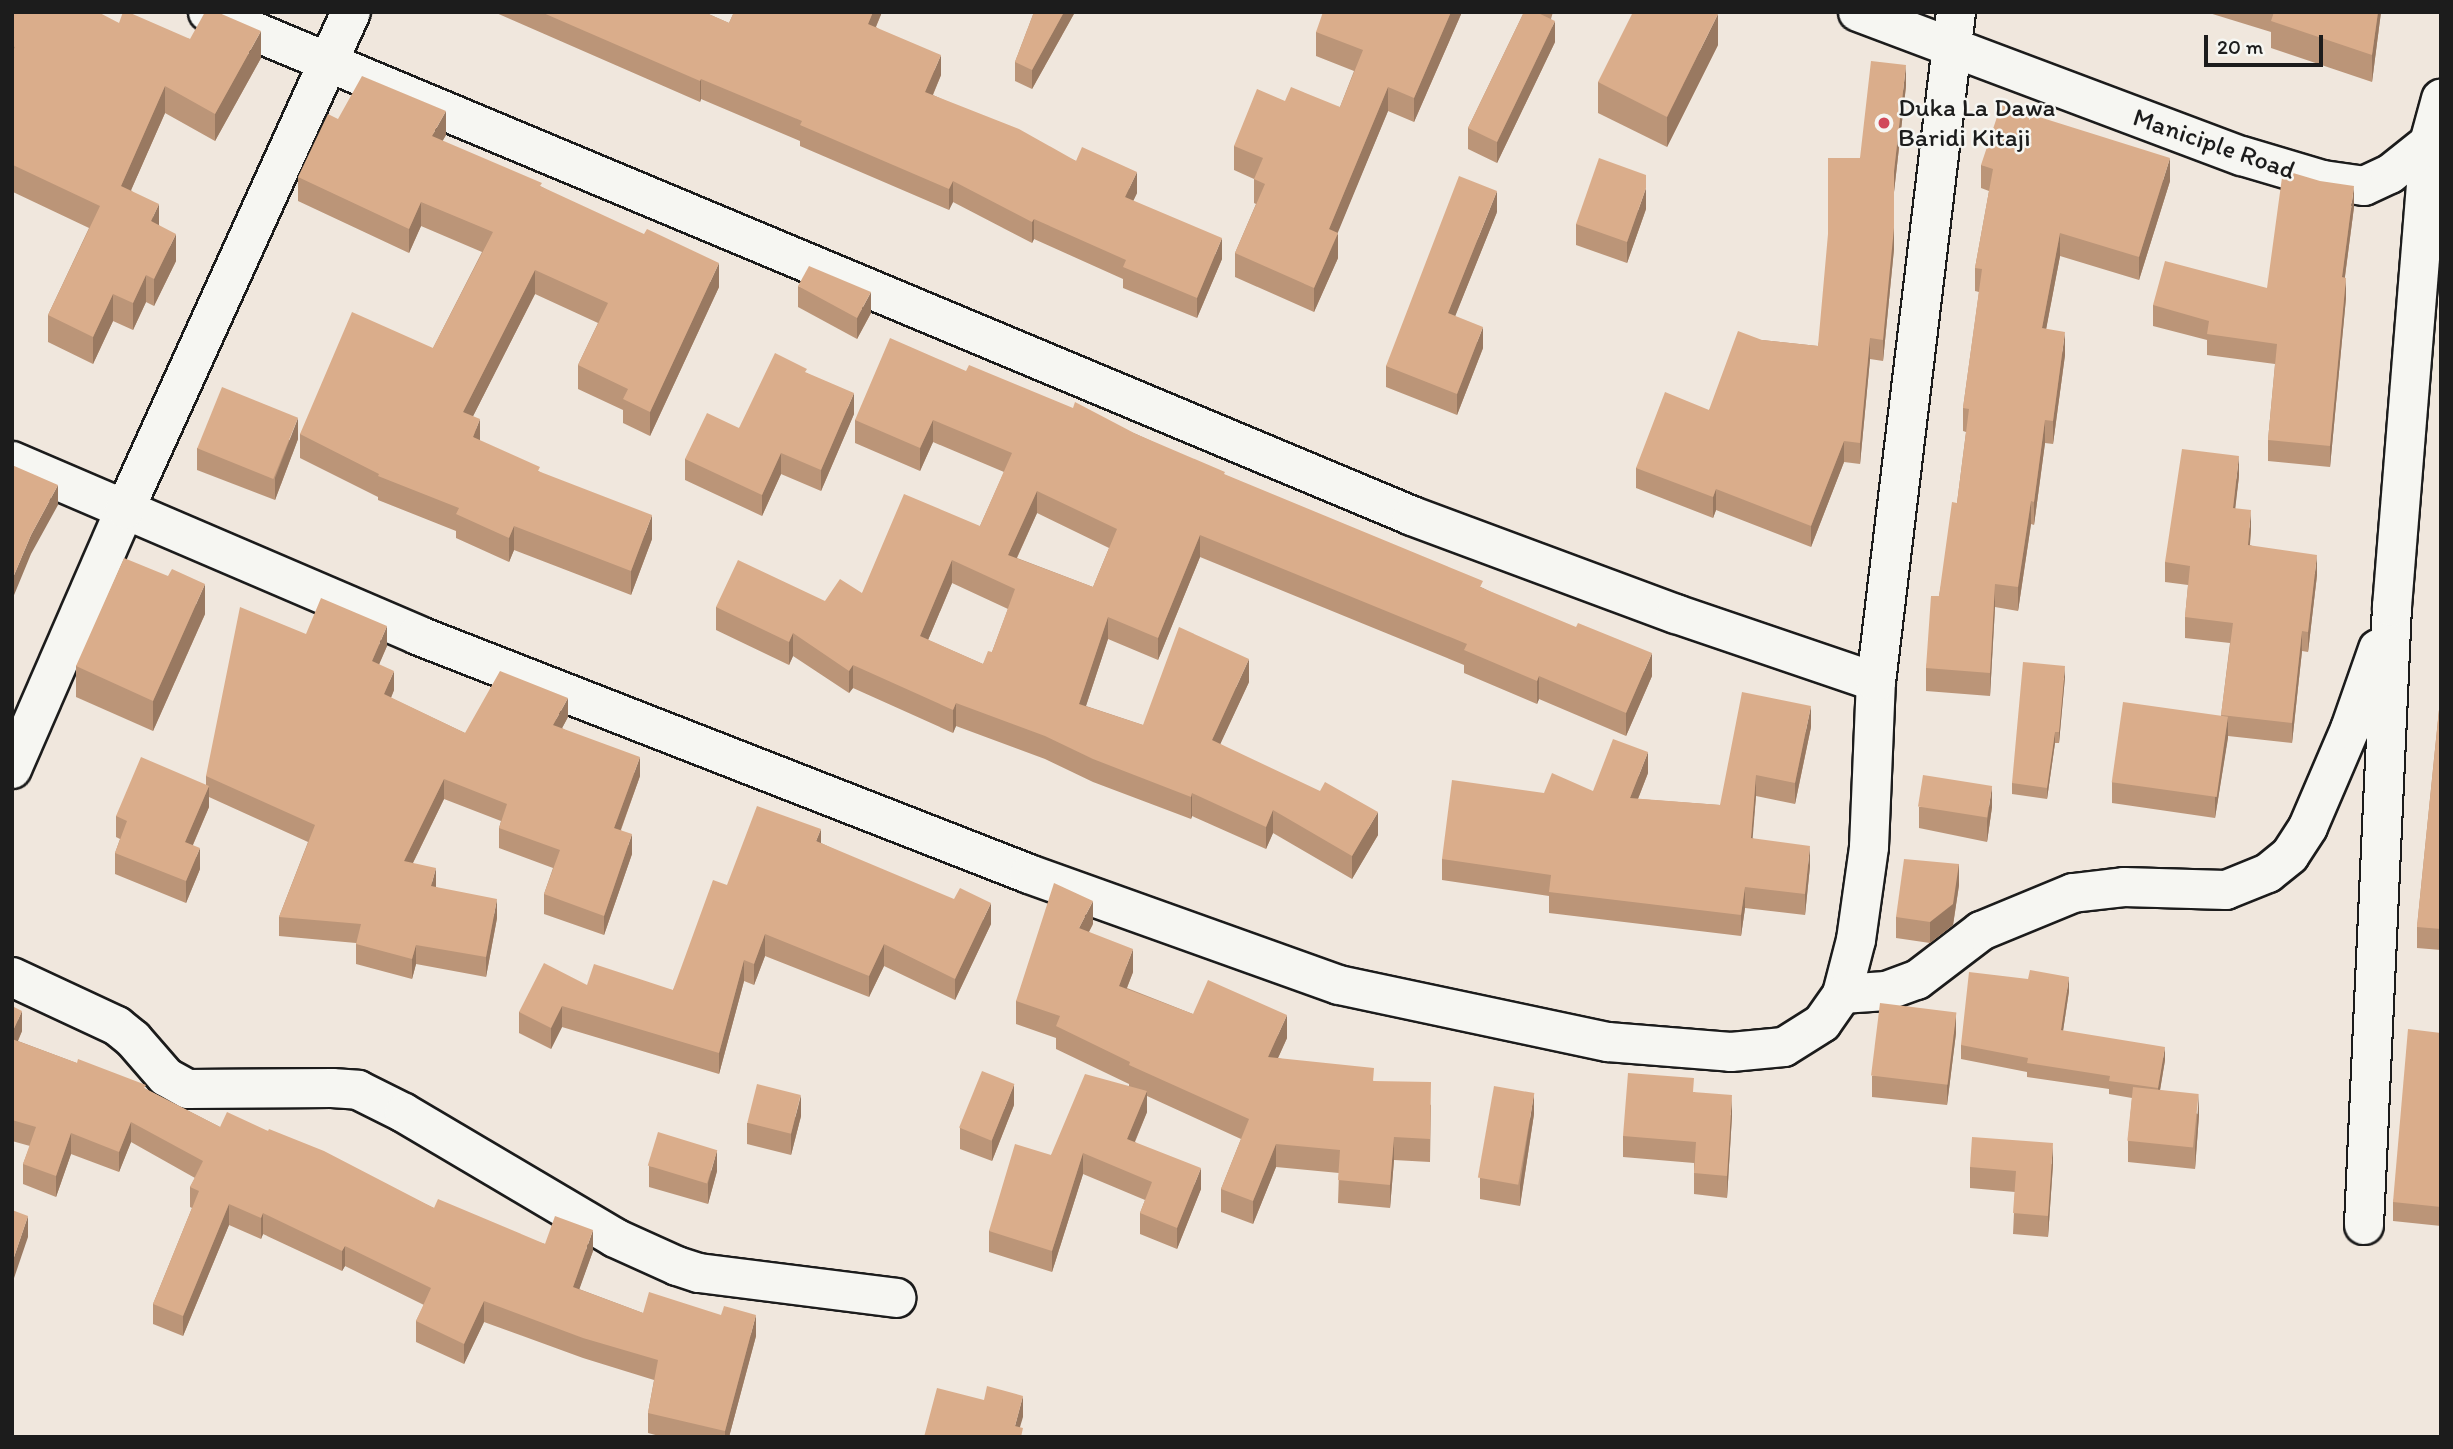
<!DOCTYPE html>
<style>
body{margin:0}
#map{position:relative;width:2453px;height:1449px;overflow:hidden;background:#f0e7dd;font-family:Itim,sans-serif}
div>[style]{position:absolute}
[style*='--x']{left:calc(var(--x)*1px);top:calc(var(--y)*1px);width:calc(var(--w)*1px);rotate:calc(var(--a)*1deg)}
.roads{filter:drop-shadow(2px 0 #1c1c1c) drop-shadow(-2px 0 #1c1c1c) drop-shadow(0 2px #1c1c1c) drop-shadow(0 -2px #1c1c1c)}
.minor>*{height:38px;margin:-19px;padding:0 19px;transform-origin:19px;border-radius:19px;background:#f6f6f2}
.tertiary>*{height:38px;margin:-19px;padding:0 19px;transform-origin:19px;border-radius:19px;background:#f6f6f2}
.wall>*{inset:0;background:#bb9578}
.shaded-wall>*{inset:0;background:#997961;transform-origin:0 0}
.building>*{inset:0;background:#daad8b;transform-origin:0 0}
.dots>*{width:19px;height:19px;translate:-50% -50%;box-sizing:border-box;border:4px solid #f6f6f2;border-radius:50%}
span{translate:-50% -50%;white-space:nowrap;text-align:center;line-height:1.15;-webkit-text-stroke:5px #f6f6f2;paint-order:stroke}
.poi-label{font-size:26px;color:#1c1c1c}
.left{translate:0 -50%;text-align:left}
.street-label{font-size:26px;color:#1c1c1c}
.frame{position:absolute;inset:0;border:14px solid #1c1c1c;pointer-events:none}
.scale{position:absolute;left:2204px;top:35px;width:119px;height:32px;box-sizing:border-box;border:4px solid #1c1c1c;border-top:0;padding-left:9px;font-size:21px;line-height:24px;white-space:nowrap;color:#1c1c1c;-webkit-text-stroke:5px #f6f6f2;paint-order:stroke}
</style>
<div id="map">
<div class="roads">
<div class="minor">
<div style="--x:208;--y:12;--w:1305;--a:22.71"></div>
<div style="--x:1412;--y:516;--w:282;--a:20.4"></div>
<div style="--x:1676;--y:614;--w:211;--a:18.8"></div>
<div style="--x:12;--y:461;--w:441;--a:23.2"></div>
<div style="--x:417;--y:635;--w:657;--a:21.33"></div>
<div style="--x:1029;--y:874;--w:329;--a:19.7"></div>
<div style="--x:1339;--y:985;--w:275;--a:12"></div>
<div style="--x:1608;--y:1042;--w:123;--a:4.6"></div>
<div style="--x:1731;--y:1052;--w:53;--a:-5.4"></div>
<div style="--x:1784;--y:1047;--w:45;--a:-32.3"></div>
<div style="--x:1822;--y:1023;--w:35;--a:-55"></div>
<div style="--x:1842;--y:994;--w:56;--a:-75.5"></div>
<div style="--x:1856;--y:940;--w:94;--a:-82"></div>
<div style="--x:1869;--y:847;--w:165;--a:-87.6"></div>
<div style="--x:1876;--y:682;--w:675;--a:-83.19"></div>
<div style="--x:12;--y:769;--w:283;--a:-66.5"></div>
<div style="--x:125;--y:509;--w:546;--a:-65.55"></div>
<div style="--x:12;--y:977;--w:116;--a:25"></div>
<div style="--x:117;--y:1026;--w:21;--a:39"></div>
<div style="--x:133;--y:1039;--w:50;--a:49"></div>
<div style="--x:166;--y:1077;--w:25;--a:29"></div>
<div style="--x:188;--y:1089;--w:144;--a:-0.4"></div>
<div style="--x:332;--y:1088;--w:26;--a:4"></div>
<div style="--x:358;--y:1090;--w:51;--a:26.6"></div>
<div style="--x:404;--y:1113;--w:245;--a:30.6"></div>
<div style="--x:615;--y:1238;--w:68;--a:24.3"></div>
<div style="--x:677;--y:1266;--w:23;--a:18"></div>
<div style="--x:699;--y:1273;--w:199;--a:7.2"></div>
<div style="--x:1842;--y:994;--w:44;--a:-3.9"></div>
<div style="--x:1886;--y:991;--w:33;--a:-20"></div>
<div style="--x:1917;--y:980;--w:81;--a:-37.4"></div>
<div style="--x:1981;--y:931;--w:100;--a:-22.4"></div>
<div style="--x:2073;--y:893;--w:51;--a:-6.7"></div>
<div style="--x:2124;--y:887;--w:102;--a:1.7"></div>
<div style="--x:2226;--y:890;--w:45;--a:-22"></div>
<div style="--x:2268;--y:873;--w:28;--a:-39"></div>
<div style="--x:2290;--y:855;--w:33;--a:-57"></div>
<div style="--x:2308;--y:827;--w:107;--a:-66.8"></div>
<div style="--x:2350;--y:729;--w:85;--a:-70.7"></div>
<div style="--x:2364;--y:1225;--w:619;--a:-87.41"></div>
<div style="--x:2392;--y:607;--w:465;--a:-85.4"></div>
</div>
<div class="tertiary">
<div style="--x:1858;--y:12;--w:410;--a:20.6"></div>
<div style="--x:2242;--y:156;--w:84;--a:16.5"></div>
<div style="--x:2323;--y:180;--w:41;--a:8.3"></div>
<div style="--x:2364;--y:186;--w:29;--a:-25"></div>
<div style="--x:2390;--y:174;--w:50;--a:-38.5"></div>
<div style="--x:2429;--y:143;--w:46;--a:-74.7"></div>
</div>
</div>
<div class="wall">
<div style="clip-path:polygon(12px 12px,119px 23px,190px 39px,261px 58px,215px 141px,165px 113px,131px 190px,159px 225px,176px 261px,154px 306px,146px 302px,133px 330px,113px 321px,93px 364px,48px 342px,48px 315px,89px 228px,13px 192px,12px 194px)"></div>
<div style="clip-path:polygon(494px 12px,704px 12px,729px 23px,734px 12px,882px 12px,876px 27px,941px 75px,933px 95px,1076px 161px,1137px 193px,1133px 201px,1222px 259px,1197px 318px,1123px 288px,1123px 279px,1034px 239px,1032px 243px,953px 202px,949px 210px,800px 146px,800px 141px,701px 99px,700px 102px)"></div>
<div style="clip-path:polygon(1034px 12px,1075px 12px,1032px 89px,1015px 81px,1015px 62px)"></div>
<div style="clip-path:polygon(1462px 12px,1414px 122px,1388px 111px,1337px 233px,1338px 258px,1314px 312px,1235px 277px,1235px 253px,1256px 204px,1254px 203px,1254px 179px,1234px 170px,1234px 146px,1285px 101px,1340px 107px,1354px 71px,1316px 56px,1316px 32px)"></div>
<div style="clip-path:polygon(1524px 12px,1553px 12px,1551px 19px,1555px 42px,1497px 163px,1468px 149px,1468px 128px)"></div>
<div style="clip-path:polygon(2206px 12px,2381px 12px,2372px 82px,2271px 48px,2271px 32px)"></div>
<div style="clip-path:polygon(1718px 45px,1667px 147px,1598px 113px,1598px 82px)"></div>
<div style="clip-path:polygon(1906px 86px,1894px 192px,1894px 249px,1883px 361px,1870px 359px,1860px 464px,1844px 462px,1811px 547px,1716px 510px,1713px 518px,1636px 488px,1636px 468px,1709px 410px,1762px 340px,1818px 346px,1860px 158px)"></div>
<div style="clip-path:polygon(338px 119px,446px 135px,442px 141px,542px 187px,719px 287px,650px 436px,623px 423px,623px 410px,578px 389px,578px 365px,598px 323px,535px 294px,473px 416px,480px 441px,540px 472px,652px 539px,631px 595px,514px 550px,509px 562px,456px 538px,456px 531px,378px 500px,378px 497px,300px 458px,300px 434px,433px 348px,482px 252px,421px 226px,409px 253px,298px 201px,298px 177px)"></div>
<div style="clip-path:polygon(1981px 165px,2170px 181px,2139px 280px,2060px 256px,2046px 329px,2065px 355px,2053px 444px,2045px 443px,2034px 525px,2031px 524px,2018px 611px,1995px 607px,1990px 696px,1926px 691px,1926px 668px,1939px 596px,1957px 503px,1966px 432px,1963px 431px,1963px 408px,1979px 292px,1975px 291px,1975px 268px,1989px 191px,1981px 188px)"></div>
<div style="clip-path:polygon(2354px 207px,2345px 277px,2346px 298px,2330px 467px,2268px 461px,2268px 440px,2275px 364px,2207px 355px,2207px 340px,2153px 326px,2153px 305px,2267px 288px)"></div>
<div style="clip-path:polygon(1646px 209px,1627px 263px,1576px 245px,1576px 224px)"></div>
<div style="clip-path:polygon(1497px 212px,1455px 316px,1483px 348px,1457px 415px,1386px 387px,1386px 366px)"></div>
<div style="clip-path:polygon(798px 286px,871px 313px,857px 339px,798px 307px)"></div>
<div style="clip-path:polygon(evenodd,966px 371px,1136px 434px,1225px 475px,1483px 588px,1652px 676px,1626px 736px,1539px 699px,1537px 704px,1464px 673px,1464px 665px,1200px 557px,1158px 660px,1108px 639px,1086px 706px,1143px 725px,1249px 682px,1220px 744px,1378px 835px,1352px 879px,1273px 833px,1266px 849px,1192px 816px,1191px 819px,1093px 782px,1045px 759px,956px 726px,953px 733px,853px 688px,849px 693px,793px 656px,789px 665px,716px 630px,716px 607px,825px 601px,862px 593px,980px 526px,1004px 472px,933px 442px,920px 471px,855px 443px,855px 420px,966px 371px,1037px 513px,1109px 548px,1093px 587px,1017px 558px,1037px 513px,966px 371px,952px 583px,1008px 609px,992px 652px,983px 664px,928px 640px,952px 583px)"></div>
<div style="clip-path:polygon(807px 373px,854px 414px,821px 491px,781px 474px,762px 516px,685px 480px,685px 459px,739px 428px)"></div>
<div style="clip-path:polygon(298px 439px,275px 500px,197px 470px,197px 448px)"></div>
<div style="clip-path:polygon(2239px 476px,2235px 508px,2251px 530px,2250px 545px,2317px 575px,2308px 652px,2302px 651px,2292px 743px,2228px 736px,2215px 818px,2112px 803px,2112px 782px,2221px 716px,2230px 643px,2185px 638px,2185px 617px,2188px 585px,2165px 582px,2165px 562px)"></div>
<div style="clip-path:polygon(168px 576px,205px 614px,153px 731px,76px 697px,76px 666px)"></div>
<div style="clip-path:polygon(306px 634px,387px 646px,379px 664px,394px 690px,391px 698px,465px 733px,568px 717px,562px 728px,640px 776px,621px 830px,632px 854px,604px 935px,544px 914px,544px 894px,553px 868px,499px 848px,499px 828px,501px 821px,444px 799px,413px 863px,436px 887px,497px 918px,486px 977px,416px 964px,412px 979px,356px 964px,356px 943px,279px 936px,279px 917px,308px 842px,209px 797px,209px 807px,193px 845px,200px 869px,186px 903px,115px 874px,115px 853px,120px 839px,116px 837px,116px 816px,206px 785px,206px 776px)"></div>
<div style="clip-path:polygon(2065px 677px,2059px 743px,2055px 743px,2047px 799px,2012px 794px,2012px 783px)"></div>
<div style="clip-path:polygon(2441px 690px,2441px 950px,2417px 948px,2417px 927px)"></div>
<div style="clip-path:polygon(1811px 727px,1795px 804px,1756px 796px,1752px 838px,1810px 866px,1805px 915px,1745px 908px,1741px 936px,1549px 913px,1549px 896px,1442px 880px,1442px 859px,1544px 793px,1593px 791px,1648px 773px,1638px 799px,1720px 805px)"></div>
<div style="clip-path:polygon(1919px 807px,1992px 807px,1987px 842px,1919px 828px)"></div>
<div style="clip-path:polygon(821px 843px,991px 924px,955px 1000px,884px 966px,869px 997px,765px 956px,754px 985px,744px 981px,719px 1074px,562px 1027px,551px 1049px,519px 1033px,519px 1012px,587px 985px,673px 990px,727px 885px)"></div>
<div style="clip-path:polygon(1959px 885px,1953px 925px,1930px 943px,1896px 938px,1896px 917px)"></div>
<div style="clip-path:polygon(1093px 924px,1089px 932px,1133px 972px,1127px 988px,1193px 1014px,1287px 1038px,1278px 1058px,1374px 1081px,1431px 1105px,1430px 1162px,1394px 1160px,1390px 1208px,1338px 1203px,1339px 1173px,1276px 1167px,1253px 1224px,1221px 1212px,1221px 1189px,1241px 1139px,1147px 1096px,1147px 1112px,1135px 1142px,1201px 1189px,1177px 1249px,1140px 1234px,1140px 1213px,1145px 1200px,1083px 1174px,1052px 1272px,989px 1252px,989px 1231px,1051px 1155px,1129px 1086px,1129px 1084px,1056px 1049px,1056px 1038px,1016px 1024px,1016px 1001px)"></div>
<div style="clip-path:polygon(2069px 991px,2063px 1031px,2165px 1060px,2160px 1090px,2199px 1115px,2195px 1169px,2128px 1162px,2128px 1141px,2132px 1098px,2109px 1094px,2109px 1089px,2027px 1077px,2027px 1072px,1961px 1059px,1961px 1045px)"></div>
<div style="clip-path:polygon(12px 1006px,22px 1031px,18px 1041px,146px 1089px,220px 1127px,268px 1131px,434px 1208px,545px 1244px,593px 1251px,579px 1289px,643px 1313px,756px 1336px,729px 1437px,663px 1437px,648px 1433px,648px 1413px,654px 1380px,583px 1358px,484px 1322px,464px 1364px,416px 1342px,416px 1321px,424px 1305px,345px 1266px,342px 1271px,263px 1234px,261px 1239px,229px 1225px,183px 1336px,153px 1324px,153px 1304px,192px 1208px,190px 1207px,190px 1187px,195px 1178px,131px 1142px,119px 1172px,71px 1154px,56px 1197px,23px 1184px,23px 1164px,30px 1146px,12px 1141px)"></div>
<div style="clip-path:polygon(1956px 1033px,1947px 1105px,1872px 1097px,1872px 1076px)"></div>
<div style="clip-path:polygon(2441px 1033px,2441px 1226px,2393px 1221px,2393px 1202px)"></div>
<div style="clip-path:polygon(1694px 1092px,1732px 1116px,1727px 1198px,1694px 1194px,1694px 1163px,1623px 1157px,1623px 1136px)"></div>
<div style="clip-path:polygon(1014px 1105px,992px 1161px,960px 1149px,960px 1128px)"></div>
<div style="clip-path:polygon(1534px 1114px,1520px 1206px,1480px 1199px,1480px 1178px)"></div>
<div style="clip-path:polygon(801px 1116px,791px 1155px,747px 1144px,747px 1123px)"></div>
<div style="clip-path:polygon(2053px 1164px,2048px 1237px,2013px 1234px,2015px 1192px,1970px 1188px,1970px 1167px)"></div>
<div style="clip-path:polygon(649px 1166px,717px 1171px,708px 1204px,649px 1187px)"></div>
</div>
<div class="shaded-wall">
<div style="clip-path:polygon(873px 12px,882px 12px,868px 45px,868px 24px)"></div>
<div style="clip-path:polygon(1064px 12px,1075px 12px,1032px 89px,1032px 70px)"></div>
<div style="clip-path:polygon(1451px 12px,1462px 12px,1414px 122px,1414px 98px)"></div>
<div style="clip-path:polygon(2378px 12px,2381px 12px,2372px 82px,2372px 55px)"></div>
<div style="clip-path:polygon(1718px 14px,1718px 45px,1667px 147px,1667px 117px)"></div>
<div style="clip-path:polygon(1555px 21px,1555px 42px,1497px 163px,1497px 142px)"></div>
<div style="clip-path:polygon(261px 31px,261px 58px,215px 141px,215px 114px)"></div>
<div style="clip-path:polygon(941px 55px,941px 75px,925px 113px,925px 92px)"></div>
<div style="clip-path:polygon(1906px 65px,1906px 86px,1894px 192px,1894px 249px,1883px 361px,1883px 340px,1894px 171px)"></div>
<div style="clip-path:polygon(701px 79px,701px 99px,700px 102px,700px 81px)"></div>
<div style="clip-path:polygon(165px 86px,165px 113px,121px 213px,121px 186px)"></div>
<div style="clip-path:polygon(1388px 87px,1388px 111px,1329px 254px,1329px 229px)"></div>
<div style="clip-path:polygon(446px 111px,446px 135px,432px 160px,432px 136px)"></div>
<div style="clip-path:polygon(2170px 158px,2170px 181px,2139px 280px,2139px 257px)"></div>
<div style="left:13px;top:165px;width:27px;height:2px;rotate:90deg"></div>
<div style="clip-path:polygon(1137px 172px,1137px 193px,1125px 218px,1125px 197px)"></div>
<div style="clip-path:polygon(953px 181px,953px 202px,949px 210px,949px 189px)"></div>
<div style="clip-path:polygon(2354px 186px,2354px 207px,2342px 298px,2342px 277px)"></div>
<div style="clip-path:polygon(1646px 188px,1646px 209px,1627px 263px,1627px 242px)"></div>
<div style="clip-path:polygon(1497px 191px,1497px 212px,1448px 334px,1448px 313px)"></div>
<div style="clip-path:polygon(421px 202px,421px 226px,409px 253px,409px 229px)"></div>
<div style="clip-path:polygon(159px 204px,159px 231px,151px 221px)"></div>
<div style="clip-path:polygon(1034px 219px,1034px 239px,1032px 243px,1032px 222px)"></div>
<div style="clip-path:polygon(1338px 233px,1338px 258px,1314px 312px,1314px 288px)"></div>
<div style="clip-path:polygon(2060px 233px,2060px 256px,2042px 351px,2042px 328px)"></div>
<div style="clip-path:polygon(176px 234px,176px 261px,154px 306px,154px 279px)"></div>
<div style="clip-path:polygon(1222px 238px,1222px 259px,1197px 318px,1197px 298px)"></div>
<div style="clip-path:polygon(719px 263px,719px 287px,650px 436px,650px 412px)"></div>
<div style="clip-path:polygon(535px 270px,535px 294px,463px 436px,463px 412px)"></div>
<div style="clip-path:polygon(146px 275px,146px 302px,133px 330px,133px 303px)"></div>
<div style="clip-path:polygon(2346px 278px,2346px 298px,2330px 467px,2330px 446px)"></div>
<div style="clip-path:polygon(871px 292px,871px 313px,857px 339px,857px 318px)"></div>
<div style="clip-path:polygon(113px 294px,113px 321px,93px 364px,93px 337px)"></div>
<div style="clip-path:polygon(1483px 327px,1483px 348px,1457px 415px,1457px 394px)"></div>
<div style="clip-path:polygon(2065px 332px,2065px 355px,2053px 444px,2053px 421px)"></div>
<div style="clip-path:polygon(1870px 338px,1870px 359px,1860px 464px,1860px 443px)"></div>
<div style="clip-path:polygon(854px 393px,854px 414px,821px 491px,821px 470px)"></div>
<div style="clip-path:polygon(298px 418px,298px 439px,275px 500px,275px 478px)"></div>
<div style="clip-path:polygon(480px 419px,480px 443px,473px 437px)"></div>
<div style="clip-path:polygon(933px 420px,933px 442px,920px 471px,920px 448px)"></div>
<div style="clip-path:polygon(2045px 420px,2045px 443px,2034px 525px,2034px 502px)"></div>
<div style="clip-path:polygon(1844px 441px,1844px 462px,1811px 547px,1811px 526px)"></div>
<div style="clip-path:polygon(781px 453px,781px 474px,762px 516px,762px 495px)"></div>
<div style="clip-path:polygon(2239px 456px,2239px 476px,2233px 528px,2233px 508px)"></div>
<div style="clip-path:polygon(58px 485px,58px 505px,31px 554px,12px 600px,12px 580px,31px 535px)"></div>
<div style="clip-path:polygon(1716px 489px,1716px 510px,1713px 518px,1713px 497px)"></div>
<div style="clip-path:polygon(1037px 491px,1037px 513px,1008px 577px,1008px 555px)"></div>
<div style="clip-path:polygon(2031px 501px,2031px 524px,2018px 611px,2018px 587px)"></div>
<div style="clip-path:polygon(2251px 510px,2251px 530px,2248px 565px,2248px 545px)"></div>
<div style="clip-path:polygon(652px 515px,652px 539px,631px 595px,631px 571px)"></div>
<div style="clip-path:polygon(514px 526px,514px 550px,509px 562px,509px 538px)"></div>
<div style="clip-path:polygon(1200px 535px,1200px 557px,1158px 660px,1158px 638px)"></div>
<div style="clip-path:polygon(2317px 555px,2317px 575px,2308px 652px,2308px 632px)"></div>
<div style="clip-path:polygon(952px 560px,952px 583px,920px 659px,920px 636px)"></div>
<div style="clip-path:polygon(205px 584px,205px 614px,153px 731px,153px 701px)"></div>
<div style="clip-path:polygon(1995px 584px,1995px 607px,1990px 696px,1990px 673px)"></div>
<div style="clip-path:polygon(1108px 617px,1108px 639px,1079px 727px,1079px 704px)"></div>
<div style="clip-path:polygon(387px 626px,387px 646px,372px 681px,372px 661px)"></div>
<div style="clip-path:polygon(2302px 631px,2302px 651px,2292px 743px,2292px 723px)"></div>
<div style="clip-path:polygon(793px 633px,793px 656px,789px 665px,789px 642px)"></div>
<div style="clip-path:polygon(1652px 653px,1652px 676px,1626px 736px,1626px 713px)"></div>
<div style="clip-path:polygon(1249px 659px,1249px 682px,1212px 762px,1212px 740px)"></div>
<div style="clip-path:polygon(853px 665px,853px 688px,849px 693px,849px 671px)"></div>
<div style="clip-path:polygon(2065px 666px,2065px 677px,2059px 743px,2059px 732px)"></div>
<div style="clip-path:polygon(394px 671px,394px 690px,384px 714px,384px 694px)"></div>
<div style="clip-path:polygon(1539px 676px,1539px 699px,1537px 704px,1537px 681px)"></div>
<div style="clip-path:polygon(568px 698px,568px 717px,553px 745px,553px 725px)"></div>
<div style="clip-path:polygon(956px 703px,956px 726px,953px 733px,953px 710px)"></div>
<div style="clip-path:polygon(1811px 706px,1811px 727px,1795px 804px,1795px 783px)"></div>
<div style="clip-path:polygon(2228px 717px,2228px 738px,2215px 818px,2215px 797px)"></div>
<div style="clip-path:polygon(2055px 732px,2055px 743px,2047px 799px,2047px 788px)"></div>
<div style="clip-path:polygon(1648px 752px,1648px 773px,1630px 819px,1630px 798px)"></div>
<div style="clip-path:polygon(640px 757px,640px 776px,614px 848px,614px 828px)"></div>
<div style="clip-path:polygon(1756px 775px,1756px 796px,1751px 859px,1751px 838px)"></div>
<div style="clip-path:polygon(444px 779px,444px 799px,404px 881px,404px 861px)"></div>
<div style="clip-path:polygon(209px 786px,209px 807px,185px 863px,185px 842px)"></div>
<div style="clip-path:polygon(1992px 786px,1992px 807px,1987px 842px,1987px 821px)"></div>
<div style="clip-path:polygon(1192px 793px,1192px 816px,1191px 819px,1191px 797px)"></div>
<div style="clip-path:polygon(1273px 810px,1273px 833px,1266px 849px,1266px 827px)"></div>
<div style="clip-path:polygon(1378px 812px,1378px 835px,1352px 879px,1352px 856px)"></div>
<div style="clip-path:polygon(821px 829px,821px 850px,816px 841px)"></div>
<div style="clip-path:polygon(632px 834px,632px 854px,604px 935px,604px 916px)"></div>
<div style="clip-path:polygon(1810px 846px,1810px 866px,1805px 915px,1805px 894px)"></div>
<div style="clip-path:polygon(200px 848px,200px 869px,186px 903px,186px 881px)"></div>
<div style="clip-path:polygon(1959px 864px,1959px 885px,1953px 925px,1930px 943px,1930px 922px)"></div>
<div style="clip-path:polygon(436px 868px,436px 888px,431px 886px)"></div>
<div style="clip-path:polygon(1745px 887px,1745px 908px,1741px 936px,1741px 915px)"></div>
<div style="clip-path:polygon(497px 899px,497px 918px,486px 977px,486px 957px)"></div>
<div style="clip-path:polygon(1093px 901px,1093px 924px,1079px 950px,1079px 928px)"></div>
<div style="clip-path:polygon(991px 903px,991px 924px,955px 1000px,955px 979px)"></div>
<div style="clip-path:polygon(765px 934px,765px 956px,754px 985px,754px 964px)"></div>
<div style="clip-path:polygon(884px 944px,884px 966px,869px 997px,869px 976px)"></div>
<div style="clip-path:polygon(416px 945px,416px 964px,412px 979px,412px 959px)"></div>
<div style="clip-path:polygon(1133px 949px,1133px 972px,1119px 1008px,1119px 986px)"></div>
<div style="clip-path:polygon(744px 960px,744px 981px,719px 1074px,719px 1053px)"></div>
<div style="clip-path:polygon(2069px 977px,2069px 991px,2061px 1044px,2061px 1030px)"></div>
<div style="clip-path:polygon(562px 1006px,562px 1027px,551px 1049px,551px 1028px)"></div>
<div style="clip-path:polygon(22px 1011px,22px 1031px,12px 1054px,12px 1033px)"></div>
<div style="clip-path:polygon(1956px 1012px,1956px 1033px,1947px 1105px,1947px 1084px)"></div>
<div style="clip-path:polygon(1287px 1015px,1287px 1038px,1268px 1080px,1268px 1057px)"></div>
<div style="clip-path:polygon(2165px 1047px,2165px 1060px,2158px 1102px,2158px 1088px)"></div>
<div style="clip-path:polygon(1014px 1084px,1014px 1105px,992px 1161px,992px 1140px)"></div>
<div style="clip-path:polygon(1147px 1091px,1147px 1112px,1127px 1160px,1127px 1139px)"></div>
<div style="clip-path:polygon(1534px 1093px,1534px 1114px,1520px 1206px,1520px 1185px)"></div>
<div style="clip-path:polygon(2199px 1094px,2199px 1115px,2195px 1169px,2195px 1148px)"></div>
<div style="clip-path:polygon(801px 1095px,801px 1116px,791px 1155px,791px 1134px)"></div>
<div style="clip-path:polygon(1732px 1095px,1732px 1116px,1727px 1198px,1727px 1176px)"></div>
<div style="clip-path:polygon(131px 1122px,131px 1142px,119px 1172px,119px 1152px)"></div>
<div style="clip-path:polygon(71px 1133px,71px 1154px,56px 1197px,56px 1176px)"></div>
<div style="clip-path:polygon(1394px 1137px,1394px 1160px,1390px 1208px,1390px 1185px)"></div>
<div style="clip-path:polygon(2053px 1143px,2053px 1164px,2048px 1237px,2048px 1216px)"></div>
<div style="clip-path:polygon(1276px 1144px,1276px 1167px,1253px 1224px,1253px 1201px)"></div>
<div style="clip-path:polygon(717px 1150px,717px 1171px,708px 1204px,708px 1183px)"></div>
<div style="clip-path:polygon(1083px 1153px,1083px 1174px,1052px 1272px,1052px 1251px)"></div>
<div style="clip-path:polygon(1201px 1168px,1201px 1189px,1177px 1249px,1177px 1228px)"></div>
<div style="clip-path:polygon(229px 1204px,229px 1225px,183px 1336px,183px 1316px)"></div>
<div style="clip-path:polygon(263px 1213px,263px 1234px,261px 1239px,261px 1218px)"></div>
<div style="clip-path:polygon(28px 1216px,28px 1237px,12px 1284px,12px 1263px)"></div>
<div style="clip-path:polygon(593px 1230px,593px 1251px,573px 1307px,573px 1287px)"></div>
<div style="clip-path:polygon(345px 1246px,345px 1266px,342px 1271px,342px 1251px)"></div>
<div style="clip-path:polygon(484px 1301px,484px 1322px,464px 1364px,464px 1344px)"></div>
<div style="clip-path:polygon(756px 1315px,756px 1336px,729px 1437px,725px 1437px,725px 1431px)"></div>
<div style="clip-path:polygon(1023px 1396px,1023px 1417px,1017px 1437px,1015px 1426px)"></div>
</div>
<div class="building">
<div style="clip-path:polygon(12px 12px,98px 12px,119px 23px,123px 12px,128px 12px,190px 39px,205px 12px,217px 12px,261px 31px,215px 114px,165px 86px,121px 186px,159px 204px,151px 221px,176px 234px,154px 279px,146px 275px,133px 303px,113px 294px,93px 337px,48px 315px,100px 206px,13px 165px,12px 167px,12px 53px,15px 47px,12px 46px)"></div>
<div style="clip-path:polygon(541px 12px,704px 12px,729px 23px,734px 12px,873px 12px,868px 24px,941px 55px,925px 92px,1019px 129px,1076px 161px,1082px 147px,1137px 172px,1125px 197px,1222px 238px,1197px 298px,1123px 267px,1126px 260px,1034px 219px,1032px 222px,953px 181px,949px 189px,800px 125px,802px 121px,701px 79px,700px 81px)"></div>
<div style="clip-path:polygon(1034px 12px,1064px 12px,1032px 70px,1015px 62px)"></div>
<div style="clip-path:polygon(1323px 12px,1451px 12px,1414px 98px,1388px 87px,1329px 229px,1338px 233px,1314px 288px,1235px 253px,1265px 184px,1254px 179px,1263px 158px,1234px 146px,1257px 89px,1285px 101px,1291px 87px,1340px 107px,1363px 50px,1316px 32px)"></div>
<div style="clip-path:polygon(1524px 12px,1536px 12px,1555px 21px,1497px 142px,1468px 128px)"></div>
<div style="clip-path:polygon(1633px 12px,1714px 12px,1718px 14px,1667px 117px,1598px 82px)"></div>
<div style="clip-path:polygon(2274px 12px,2378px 12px,2372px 55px,2271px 21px)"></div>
<div style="clip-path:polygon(1871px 61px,1906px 65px,1894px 171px,1894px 228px,1883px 340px,1870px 338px,1860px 443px,1844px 441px,1811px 526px,1716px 489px,1713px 497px,1636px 468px,1665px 392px,1709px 410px,1738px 331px,1762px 340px,1818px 346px,1828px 234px,1828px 158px,1860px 158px)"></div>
<div style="clip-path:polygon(362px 76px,446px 111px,432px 136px,542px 183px,540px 186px,644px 234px,647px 229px,719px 263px,650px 412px,623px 399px,628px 389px,578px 365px,608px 303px,535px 270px,463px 412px,480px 419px,473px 437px,540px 467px,538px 471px,652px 515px,631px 571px,514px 526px,509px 538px,456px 514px,459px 508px,378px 476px,379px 474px,300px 434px,352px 312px,433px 348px,493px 232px,421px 202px,409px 229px,298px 177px,328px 114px,338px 119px)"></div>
<div style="clip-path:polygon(2001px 105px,2170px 158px,2139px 257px,2060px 233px,2042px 328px,2065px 332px,2053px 421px,2045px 420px,2034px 502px,2031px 501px,2018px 587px,1995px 584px,1990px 673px,1926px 668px,1931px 596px,1939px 596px,1952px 502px,1957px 503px,1969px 409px,1963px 408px,1982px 269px,1975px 268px,1993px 169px,1981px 165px)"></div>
<div style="clip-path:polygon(1599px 158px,1646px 175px,1646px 188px,1627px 242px,1576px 224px)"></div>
<div style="clip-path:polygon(2283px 170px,2320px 181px,2354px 186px,2342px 277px,2346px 278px,2330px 446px,2268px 440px,2277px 344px,2207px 334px,2209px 321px,2153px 305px,2165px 261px,2267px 288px)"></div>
<div style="clip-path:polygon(1459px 176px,1497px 191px,1448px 313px,1483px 327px,1457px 394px,1386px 366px)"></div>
<div style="clip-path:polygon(809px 266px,871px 292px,857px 318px,798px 286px)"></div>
<div style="clip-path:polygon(evenodd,890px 338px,966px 371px,969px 365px,1073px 408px,1075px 402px,1136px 434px,1225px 472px,1224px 474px,1483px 581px,1480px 587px,1576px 627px,1578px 623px,1652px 653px,1626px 713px,1539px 676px,1537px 681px,1464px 650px,1467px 644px,1200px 535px,1158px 638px,1108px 617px,1079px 704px,1143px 725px,1179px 627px,1249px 659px,1212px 740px,1320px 791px,1325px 782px,1378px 812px,1352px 856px,1273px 810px,1266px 827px,1192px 793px,1191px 797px,1093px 759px,1045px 736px,956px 703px,953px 710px,853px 665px,849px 671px,793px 633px,789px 642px,716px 607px,738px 560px,825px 601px,840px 579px,862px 593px,904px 494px,980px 526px,1012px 453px,933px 420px,920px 448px,855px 420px,890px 338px,1037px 491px,1117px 529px,1093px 587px,1008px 555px,1037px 491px,890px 338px,952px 560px,1015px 589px,992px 652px,988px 651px,983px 664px,920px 636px,952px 560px)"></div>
<div style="clip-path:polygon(775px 353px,807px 369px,805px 372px,854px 393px,821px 470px,781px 453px,762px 495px,685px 459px,707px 413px,739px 428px)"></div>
<div style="left:222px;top:387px;width:82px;height:66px;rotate:22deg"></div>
<div style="clip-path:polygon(2182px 449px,2239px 456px,2233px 508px,2251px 510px,2248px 545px,2317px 555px,2308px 632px,2302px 631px,2292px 723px,2221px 715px,2233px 623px,2185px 617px,2190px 566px,2165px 562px)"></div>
<div style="clip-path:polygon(12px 465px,58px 485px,31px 535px,12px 580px)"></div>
<div style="clip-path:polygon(124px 558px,168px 576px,172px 569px,205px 584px,153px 701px,76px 666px)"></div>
<div style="clip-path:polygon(321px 598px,387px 626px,372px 661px,394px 671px,384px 694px,465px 733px,500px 671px,568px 698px,553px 725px,640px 757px,614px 828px,632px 834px,604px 916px,544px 894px,560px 850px,499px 828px,507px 804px,444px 779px,404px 861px,436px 868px,431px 886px,497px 899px,486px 957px,416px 945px,412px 959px,356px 944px,361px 924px,279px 917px,315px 825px,206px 776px,240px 607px,306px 634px)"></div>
<div style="clip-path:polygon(2023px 662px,2065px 666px,2059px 732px,2055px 732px,2047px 788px,2012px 783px)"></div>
<div style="clip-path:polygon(2441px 690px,2441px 929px,2417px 927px)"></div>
<div style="clip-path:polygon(1742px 692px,1811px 706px,1795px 783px,1756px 775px,1751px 838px,1810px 846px,1805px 894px,1745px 887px,1741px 915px,1549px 892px,1551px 875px,1442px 859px,1452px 780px,1544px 793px,1552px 773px,1593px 791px,1613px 739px,1648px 752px,1630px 798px,1720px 805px)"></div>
<div style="left:2123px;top:702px;width:106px;height:81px;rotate:8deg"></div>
<div style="clip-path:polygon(141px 757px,209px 786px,185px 842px,200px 848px,186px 881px,115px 853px,127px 821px,116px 816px)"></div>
<div style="left:1923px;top:775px;width:70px;height:32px;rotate:9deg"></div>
<div style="clip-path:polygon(757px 806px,821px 829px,816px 841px,954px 899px,960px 888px,991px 903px,955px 979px,884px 944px,869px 976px,765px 934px,754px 964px,744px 960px,719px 1053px,562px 1006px,551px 1028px,519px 1012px,544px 963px,587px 985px,594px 964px,673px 990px,713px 880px,727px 885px)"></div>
<div style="clip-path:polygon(1904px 859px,1959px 864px,1953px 904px,1930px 922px,1896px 917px)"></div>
<div style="clip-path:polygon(1054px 883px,1093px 901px,1079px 928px,1133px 949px,1119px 986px,1193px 1014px,1208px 980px,1287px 1015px,1268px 1057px,1374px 1068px,1373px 1081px,1431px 1082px,1430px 1139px,1394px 1137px,1390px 1185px,1338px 1180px,1340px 1150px,1276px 1144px,1253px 1201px,1221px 1189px,1249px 1119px,1129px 1065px,1130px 1062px,1056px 1026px,1060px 1016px,1016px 1001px)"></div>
<div style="clip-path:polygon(2030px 970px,2069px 977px,2061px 1030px,2165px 1047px,2158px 1088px,2109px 1081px,2110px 1076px,2027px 1063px,2028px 1058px,1961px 1045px,1969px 972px,2028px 979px)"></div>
<div style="left:1880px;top:1003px;width:77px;height:73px;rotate:7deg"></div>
<div style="clip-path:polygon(12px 1006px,22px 1011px,12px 1033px)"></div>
<div style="clip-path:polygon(2408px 1029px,2441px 1033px,2441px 1207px,2393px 1202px)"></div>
<div style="clip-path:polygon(12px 1039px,77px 1063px,78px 1059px,146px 1085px,144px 1088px,220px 1127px,227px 1112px,268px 1131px,269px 1129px,324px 1151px,434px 1208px,438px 1199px,545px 1244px,555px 1216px,593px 1230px,573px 1287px,643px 1313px,649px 1292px,721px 1315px,724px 1306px,756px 1315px,725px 1431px,648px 1413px,658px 1360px,583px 1338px,484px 1301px,464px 1344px,416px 1321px,431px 1288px,345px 1246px,342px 1251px,263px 1213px,261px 1218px,229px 1204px,183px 1316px,153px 1304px,199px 1191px,190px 1187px,203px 1161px,131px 1122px,119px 1152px,71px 1133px,56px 1176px,23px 1164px,36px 1127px,12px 1120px)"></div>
<div style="left:982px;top:1071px;width:35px;height:61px;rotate:22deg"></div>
<div style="clip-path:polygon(1628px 1073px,1694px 1078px,1693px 1092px,1732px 1095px,1727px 1176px,1694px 1173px,1696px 1142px,1623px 1136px)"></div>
<div style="clip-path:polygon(1085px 1074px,1147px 1091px,1127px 1139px,1201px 1168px,1177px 1228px,1140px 1213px,1152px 1182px,1083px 1153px,1052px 1251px,989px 1231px,1015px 1144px,1051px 1155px)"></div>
<div style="left:757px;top:1084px;width:45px;height:40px;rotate:14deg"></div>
<div style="left:1494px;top:1086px;width:41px;height:93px;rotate:10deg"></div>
<div style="left:2133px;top:1087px;width:66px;height:54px;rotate:6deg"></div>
<div style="left:658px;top:1132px;width:62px;height:35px;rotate:17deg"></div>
<div style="clip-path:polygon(1972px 1137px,2053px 1143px,2048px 1216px,2013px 1213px,2016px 1171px,1970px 1167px)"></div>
<div style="clip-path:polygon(12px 1210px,28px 1216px,12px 1263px)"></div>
<div style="clip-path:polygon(987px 1386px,1023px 1396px,1015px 1426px,1023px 1428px,1021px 1437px,924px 1437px,937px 1388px,984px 1400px)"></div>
</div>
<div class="dots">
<div style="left:1884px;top:123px;background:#d1495b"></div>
</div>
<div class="poi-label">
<span class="left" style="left:1898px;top:123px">Duka La Dawa<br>Baridi Kitaji</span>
</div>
<div class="street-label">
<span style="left:2214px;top:144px;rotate:19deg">Maniciple Road</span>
</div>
<div class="frame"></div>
<div class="scale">20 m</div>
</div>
